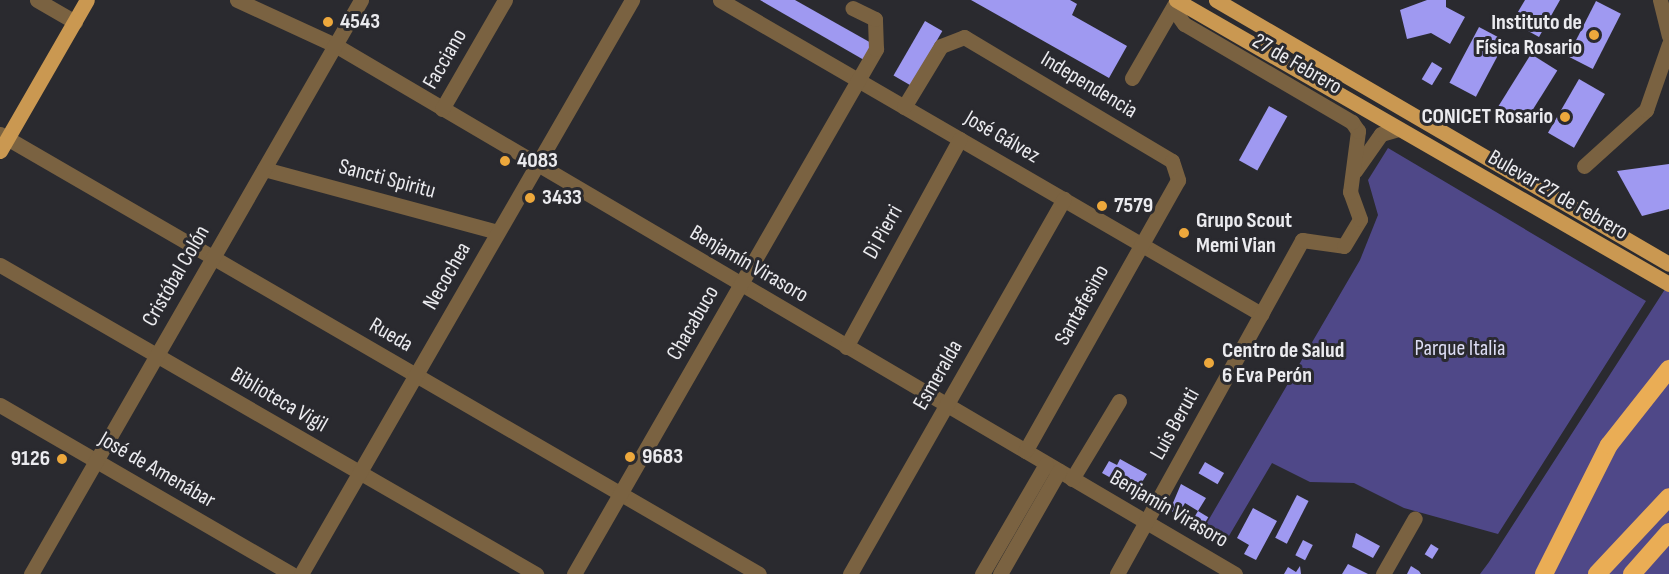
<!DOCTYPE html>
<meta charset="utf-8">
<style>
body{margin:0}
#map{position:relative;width:1669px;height:574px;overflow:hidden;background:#2a2a2f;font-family:"Sofia Sans Condensed",sans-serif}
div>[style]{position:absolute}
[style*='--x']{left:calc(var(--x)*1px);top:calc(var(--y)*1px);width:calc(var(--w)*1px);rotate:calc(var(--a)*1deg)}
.green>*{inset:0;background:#4f4888}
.building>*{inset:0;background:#9f99f1;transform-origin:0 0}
.minor>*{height:15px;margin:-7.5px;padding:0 7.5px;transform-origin:7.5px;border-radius:7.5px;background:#7a6241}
.major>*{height:15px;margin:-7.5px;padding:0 7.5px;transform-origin:7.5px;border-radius:7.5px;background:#ca9851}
.highway>*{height:18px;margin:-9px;padding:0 9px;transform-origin:9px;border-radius:9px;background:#eaad55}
.dots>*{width:16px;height:16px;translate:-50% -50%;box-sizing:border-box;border:3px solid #2a2a2f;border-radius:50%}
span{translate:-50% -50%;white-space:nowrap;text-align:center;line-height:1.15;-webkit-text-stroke:6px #2a2a2f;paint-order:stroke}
.poi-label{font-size:22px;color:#ebebef;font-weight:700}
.left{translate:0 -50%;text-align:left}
.right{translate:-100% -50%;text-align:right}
.street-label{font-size:22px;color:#ebebef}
.park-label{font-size:22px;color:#ddddf4}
</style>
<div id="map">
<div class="green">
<div style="clip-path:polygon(1388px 148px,1646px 301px,1498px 534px,1404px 508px,1354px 483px,1310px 482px,1272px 463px,1223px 546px,1201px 533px,1360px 260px,1378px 215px,1368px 180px)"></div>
<div style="clip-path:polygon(1669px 283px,1669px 574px,1480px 574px,1489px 562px)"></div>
</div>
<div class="building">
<div style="clip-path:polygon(760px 0,795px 0,873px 44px,864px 60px)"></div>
<div style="clip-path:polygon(971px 0,1070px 0,1077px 4px,1072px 15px,1127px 46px,1109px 78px)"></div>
<div style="clip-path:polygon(1427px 0,1446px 0,1446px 7px,1465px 17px,1450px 44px,1431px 33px,1407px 39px,1400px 10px)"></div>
<div style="clip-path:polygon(1525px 0,1560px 0,1539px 37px,1512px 22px)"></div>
<div style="left:1596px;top:1px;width:28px;height:62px;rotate:27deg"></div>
<div style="left:925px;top:21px;width:20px;height:63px;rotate:30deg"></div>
<div style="left:1479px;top:27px;width:30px;height:63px;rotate:28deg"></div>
<div style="left:1531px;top:54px;width:31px;height:63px;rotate:32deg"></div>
<div style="left:1432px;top:62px;width:12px;height:20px;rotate:31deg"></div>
<div style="left:1579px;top:79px;width:30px;height:62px;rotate:30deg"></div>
<div style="left:1269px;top:106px;width:21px;height:62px;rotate:29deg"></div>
<div style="clip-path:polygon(1669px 164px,1669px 209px,1642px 216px,1617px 171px)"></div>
<div style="clip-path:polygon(1120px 459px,1147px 474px,1136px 492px,1102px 473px,1109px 461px,1117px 465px)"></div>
<div style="left:1205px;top:462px;width:22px;height:13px;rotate:30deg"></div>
<div style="clip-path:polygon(1181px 484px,1206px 498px,1198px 511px,1185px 503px,1178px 515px,1170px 510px)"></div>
<div style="left:1297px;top:495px;width:13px;height:48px;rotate:27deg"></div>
<div style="clip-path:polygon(1253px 508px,1277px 521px,1256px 560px,1244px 554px,1249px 545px,1237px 538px)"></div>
<div style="left:1198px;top:511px;width:12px;height:15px;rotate:31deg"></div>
<div style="clip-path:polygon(1356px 533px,1380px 546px,1373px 558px,1352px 547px)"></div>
<div style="left:1303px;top:540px;width:11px;height:17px;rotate:27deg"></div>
<div style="left:1431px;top:544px;width:9px;height:12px;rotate:32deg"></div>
<div style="clip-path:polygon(1348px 564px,1368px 574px,1342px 574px)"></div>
<div style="clip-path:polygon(1300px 566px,1301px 574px,1284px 574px,1288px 567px,1296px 572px)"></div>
<div style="clip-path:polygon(1411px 566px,1419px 571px,1421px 574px,1407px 574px)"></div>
</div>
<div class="minor">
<div style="--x:37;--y:0;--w:44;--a:30.1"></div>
<div style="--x:237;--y:0;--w:108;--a:24.7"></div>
<div style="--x:335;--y:45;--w:1044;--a:30.45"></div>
<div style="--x:720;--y:0;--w:626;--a:30.13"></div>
<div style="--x:1660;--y:0;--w:37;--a:76"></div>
<div style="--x:1132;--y:78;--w:90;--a:-60"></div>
<div style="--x:904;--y:107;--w:71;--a:-58.8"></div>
<div style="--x:941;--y:46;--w:25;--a:-21"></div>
<div style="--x:964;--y:37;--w:242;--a:30.8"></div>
<div style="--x:1172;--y:161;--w:20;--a:72"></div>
<div style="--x:1178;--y:180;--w:311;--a:119.4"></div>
<div style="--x:442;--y:109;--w:126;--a:-60"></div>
<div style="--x:0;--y:134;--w:877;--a:30.1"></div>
<div style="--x:1584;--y:166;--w:84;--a:-42.1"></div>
<div style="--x:1646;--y:110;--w:70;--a:-70.8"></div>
<div style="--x:264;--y:169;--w:242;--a:15.1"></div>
<div style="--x:1355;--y:171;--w:45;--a:-54.9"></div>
<div style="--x:1381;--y:134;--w:18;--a:-16"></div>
<div style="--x:0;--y:265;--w:619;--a:29.96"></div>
<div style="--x:846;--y:347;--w:237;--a:-61.3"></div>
<div style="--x:0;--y:405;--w:337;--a:30.1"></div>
<div style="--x:1072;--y:479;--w:91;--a:-58.9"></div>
<div style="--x:31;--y:574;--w:662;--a:-60.1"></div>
<div style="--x:301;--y:574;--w:663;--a:-60.03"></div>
<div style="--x:574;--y:574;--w:606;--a:-60.09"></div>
<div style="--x:876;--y:49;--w:30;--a:-92"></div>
<div style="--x:875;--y:19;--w:25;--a:-154"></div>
<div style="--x:850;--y:574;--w:432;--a:-60.3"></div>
<div style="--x:982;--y:574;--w:127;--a:-59.8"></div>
<div style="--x:1000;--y:574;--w:119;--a:-60.2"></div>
<div style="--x:1117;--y:574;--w:382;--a:-61"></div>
<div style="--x:1302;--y:240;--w:42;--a:8.1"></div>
<div style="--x:1344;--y:246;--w:31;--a:-59"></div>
<div style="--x:1360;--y:219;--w:29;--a:-110"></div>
<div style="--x:1350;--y:192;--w:62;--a:-82.5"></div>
<div style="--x:1358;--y:131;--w:11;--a:-124"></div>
<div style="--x:1352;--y:122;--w:194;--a:-149.7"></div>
<div style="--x:1184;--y:24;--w:19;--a:-125"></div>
<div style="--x:1383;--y:574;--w:64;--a:-60.3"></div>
</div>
<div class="major">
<div style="--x:1176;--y:0;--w:569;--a:29.94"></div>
<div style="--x:1216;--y:0;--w:524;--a:30.23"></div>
<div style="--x:0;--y:151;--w:174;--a:-60.1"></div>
</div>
<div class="highway">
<div style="--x:1544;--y:574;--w:144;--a:-63.3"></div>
<div style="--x:1609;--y:445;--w:97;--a:-51.7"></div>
<div style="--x:1597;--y:574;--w:105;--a:-46.9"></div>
<div style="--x:1632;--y:574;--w:56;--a:-48.6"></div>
</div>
<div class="dots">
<div style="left:328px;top:22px;background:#eda83c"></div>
<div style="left:1594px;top:35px;background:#eda83c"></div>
<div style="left:1565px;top:117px;background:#eda83c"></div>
<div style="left:505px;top:161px;background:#eda83c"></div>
<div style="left:530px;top:198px;background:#eda83c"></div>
<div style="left:1102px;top:206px;background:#eda83c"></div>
<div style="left:1184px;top:233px;background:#eda83c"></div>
<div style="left:1209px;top:363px;background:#eda83c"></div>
<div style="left:630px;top:457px;background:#eda83c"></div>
<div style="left:62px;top:459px;background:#eda83c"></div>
</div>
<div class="poi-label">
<span class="left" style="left:340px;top:22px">4543</span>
<span class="right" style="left:1582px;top:35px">Instituto de<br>Física Rosario</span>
<span class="right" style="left:1553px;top:117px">CONICET Rosario</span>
<span class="left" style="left:517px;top:161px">4083</span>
<span class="left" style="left:542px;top:198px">3433</span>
<span class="left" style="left:1114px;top:206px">7579</span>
<span class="left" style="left:1196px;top:233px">Grupo Scout<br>Memi Vian</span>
<span class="left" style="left:1222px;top:363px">Centro de Salud<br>6 Eva Perón</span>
<span class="left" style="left:642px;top:457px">9683</span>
<span class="right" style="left:50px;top:459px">9126</span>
</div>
<div class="street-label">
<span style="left:445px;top:59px;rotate:-60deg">Facciano</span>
<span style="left:1297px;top:64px;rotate:30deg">27 de Febrero</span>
<span style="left:1089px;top:85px;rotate:31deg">Independencia</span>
<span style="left:1002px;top:137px;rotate:30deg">José Gálvez</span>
<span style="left:387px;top:179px;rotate:15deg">Sancti Spiritu</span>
<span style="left:1558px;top:195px;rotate:30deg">Bulevar 27 de Febrero</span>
<span style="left:883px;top:232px;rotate:-61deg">Di Pierri</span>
<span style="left:749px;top:264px;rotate:30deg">Benjamín Virasoro</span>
<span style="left:176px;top:276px;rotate:-60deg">Cristóbal Colón</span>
<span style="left:447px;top:276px;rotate:-60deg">Necochea</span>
<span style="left:1082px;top:305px;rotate:-61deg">Santafesino</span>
<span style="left:693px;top:323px;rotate:-60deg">Chacabuco</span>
<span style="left:391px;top:335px;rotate:30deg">Rueda</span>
<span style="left:938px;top:375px;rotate:-60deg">Esmeralda</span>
<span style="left:279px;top:400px;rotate:30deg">Biblioteca Vigil</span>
<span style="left:1175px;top:424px;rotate:-61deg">Luis Beruti</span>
<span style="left:157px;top:470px;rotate:30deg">José de Amenábar</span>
<span style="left:1169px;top:509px;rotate:30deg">Benjamín Virasoro</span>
</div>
<div class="park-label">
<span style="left:1460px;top:349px">Parque Italia</span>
</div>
</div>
